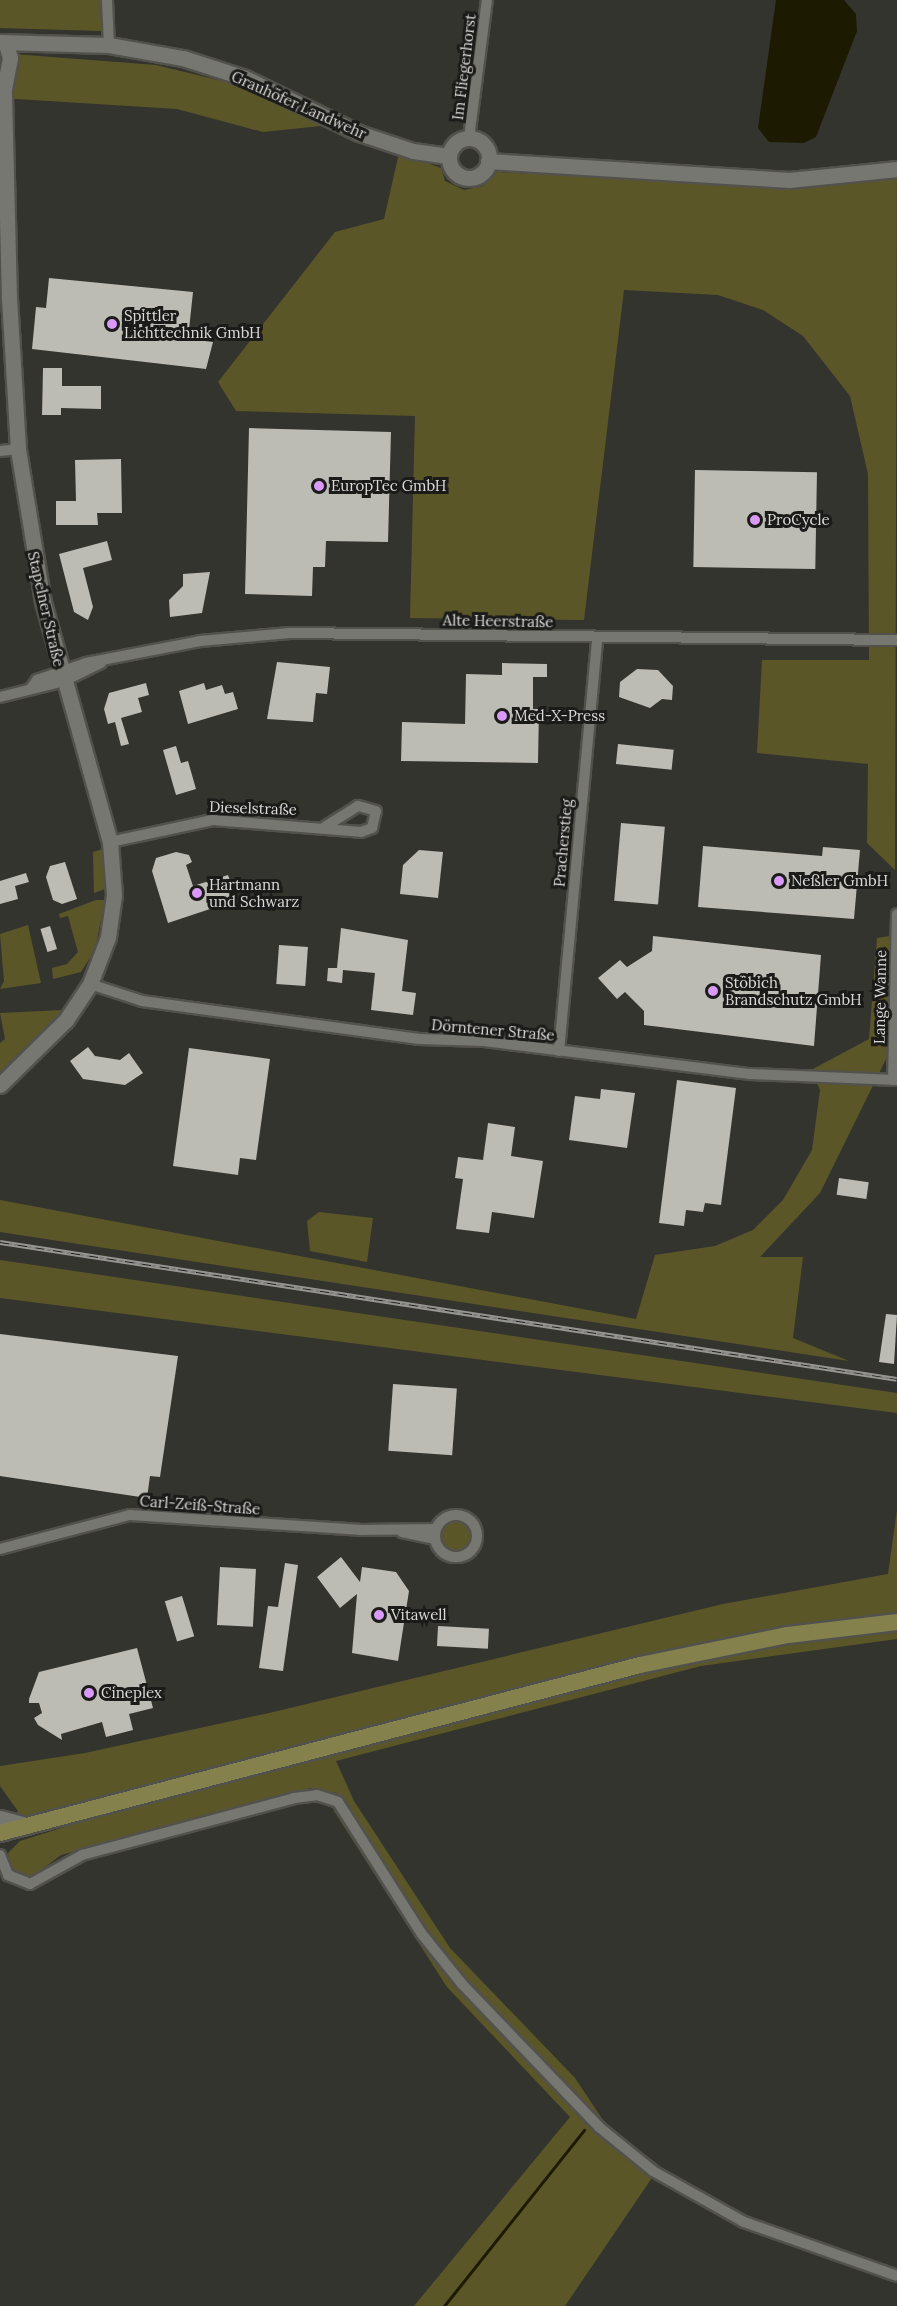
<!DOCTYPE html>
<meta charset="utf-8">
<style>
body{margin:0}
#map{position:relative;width:897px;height:2306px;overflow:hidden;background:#34342e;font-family:Lora,serif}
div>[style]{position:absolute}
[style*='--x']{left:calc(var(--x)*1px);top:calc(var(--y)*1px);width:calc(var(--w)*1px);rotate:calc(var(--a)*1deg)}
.green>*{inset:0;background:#5b5628}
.round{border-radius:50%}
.water>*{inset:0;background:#1d1a02}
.stream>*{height:3px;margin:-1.5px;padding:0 1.5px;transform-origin:1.5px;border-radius:1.5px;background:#1d1a02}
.building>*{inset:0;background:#bcbbb4;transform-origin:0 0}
.roads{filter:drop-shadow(2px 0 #52514c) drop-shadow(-2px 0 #52514c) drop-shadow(0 2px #52514c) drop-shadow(0 -2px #52514c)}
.street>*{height:10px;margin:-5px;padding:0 5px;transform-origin:5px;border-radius:5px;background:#777771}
.street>.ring{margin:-5px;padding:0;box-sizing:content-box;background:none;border:10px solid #777771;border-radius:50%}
.secondary>*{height:15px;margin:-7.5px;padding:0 7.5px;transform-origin:7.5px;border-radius:7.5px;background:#777771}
.secondary>.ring{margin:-7.5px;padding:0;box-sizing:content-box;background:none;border:15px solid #777771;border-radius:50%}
.primary>*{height:16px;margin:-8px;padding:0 8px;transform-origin:8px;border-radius:8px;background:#85814c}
.rail>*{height:5px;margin-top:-2.5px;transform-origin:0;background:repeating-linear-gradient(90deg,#1b1b19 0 9px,#969591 0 18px);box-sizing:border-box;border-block:2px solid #969591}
.dots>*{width:16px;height:16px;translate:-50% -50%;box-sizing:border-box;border:3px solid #1b1b19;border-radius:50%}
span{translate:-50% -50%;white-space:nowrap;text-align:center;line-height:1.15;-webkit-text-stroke:6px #1b1b19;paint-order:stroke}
.street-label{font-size:15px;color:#dcdbd8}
.poi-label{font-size:15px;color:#dcdbd8}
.left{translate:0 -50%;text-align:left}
</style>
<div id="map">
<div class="green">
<div style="clip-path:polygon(0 0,102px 0,104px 27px,101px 31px,0 28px)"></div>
<div style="clip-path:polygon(0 53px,156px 65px,226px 82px,330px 125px,263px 132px,177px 109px,0 98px)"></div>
<div style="clip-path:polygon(399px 153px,441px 168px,445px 181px,464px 190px,483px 186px,497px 172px,799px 188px,897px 175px,895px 870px,867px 843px,868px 764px,757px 753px,762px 660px,869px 660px,868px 474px,850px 396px,803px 336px,763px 310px,718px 295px,624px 290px,584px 620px,410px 618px,415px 416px,236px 411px,218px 382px,335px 232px,384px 219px)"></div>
<div style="clip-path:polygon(103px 849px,105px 889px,94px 893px,93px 852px)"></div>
<div style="clip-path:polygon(96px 900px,105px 900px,95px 950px,81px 972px,53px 979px,52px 968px,67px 964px,78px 952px,68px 916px,60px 918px,59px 914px)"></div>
<div style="clip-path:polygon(28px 925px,41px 983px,0 989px,4px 981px,0 934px)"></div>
<div style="clip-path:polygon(890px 936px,889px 1053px,820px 1193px,760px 1257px,803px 1257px,793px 1338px,849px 1361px,0 1232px,0 1200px,636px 1319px,655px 1255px,715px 1246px,753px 1230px,783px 1200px,812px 1150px,820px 1090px,811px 1070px,869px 1039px,877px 938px)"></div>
<div style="clip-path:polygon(63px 1010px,0 1073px,0 1043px,5px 1039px,0 1013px)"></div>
<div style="clip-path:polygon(319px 1212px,373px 1218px,367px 1262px,310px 1251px,307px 1221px)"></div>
<div style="clip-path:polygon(0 1260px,897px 1393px,897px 1413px,0 1298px)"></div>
<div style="clip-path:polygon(897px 1510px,897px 1615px,788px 1628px,639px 1658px,28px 1815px,16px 1815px,18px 1811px,0 1786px,0 1766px,85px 1753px,269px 1713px,723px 1604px,888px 1574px)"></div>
<div class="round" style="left:441px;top:1521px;width:30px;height:30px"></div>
<div style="clip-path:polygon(897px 1627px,897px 1639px,701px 1666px,336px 1761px,354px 1801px,450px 1948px,575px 2078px,607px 2126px,660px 2166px,565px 2306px,414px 2306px,570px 2117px,447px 1987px,334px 1811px,337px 1793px,311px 1788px,61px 1855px,32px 1877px,25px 1878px,10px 1866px,8px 1853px,20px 1841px,96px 1817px,724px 1651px)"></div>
</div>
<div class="water">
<div style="clip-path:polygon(776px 0,844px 0,856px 14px,857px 31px,816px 137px,804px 143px,769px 142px,758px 128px)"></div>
</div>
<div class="stream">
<div style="--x:444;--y:2306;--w:225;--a:-51.5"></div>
</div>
<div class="building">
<div style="clip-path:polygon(49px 278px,193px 292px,188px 339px,213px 342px,206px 369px,32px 349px,36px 307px,46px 308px)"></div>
<div style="clip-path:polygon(43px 368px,62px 368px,62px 386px,101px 386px,101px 409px,61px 408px,61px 415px,42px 415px)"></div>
<div style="clip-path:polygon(249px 428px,391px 432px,388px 542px,326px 541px,325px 567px,313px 567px,312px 596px,245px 594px)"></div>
<div style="clip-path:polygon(121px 459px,122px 513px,97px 513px,98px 525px,56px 525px,56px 501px,76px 501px,75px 460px)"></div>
<div style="left:695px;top:470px;width:122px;height:97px;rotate:1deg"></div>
<div style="clip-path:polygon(107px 541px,112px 560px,83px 568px,93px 607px,88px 620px,74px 612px,59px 554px)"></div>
<div style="clip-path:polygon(210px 572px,202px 613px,170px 617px,169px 600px,183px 586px,183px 574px)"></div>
<div style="clip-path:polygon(277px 662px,330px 667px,327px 694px,316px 693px,313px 722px,267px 719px)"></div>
<div style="clip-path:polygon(502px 663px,547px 664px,547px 677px,533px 677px,533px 709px,539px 709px,538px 763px,401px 761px,402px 722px,465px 724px,466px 674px,502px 675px)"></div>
<div style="clip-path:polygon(637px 669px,658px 670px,673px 686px,672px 700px,662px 699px,650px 708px,619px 697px,620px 682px)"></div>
<div style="clip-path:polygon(146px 683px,149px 695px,138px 698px,142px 712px,121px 718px,129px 744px,121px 746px,115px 722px,108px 724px,104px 709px,109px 693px)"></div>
<div style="clip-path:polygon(204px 683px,206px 690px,222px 685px,225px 694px,233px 692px,238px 709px,188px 724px,179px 691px)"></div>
<div style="left:618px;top:744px;width:56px;height:20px;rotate:6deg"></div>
<div style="clip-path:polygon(176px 746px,181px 763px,188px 761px,196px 789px,176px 795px,163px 750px)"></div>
<div style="left:621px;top:823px;width:44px;height:78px;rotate:5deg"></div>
<div style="clip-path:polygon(703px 846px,822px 856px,823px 847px,860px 850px,854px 919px,698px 907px)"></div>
<div style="clip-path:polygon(419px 850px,443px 852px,438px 898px,400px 894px,403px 865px)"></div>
<div style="clip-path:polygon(176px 852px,189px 855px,192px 862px,186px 865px,193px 886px,228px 875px,237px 900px,168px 923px,152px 871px,156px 858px)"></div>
<div style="clip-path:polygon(65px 862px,77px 899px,62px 904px,53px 900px,46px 877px,50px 866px)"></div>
<div style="clip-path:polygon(26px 873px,29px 882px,15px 886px,18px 899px,0 904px,0 881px)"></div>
<div style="left:50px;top:926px;width:24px;height:10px;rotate:73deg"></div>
<div style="clip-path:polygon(341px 928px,408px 940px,402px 991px,416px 993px,413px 1015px,371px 1010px,375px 973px,343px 970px,342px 983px,327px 981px,328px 968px,337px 968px)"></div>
<div style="clip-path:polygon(653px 936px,821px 955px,814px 1046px,644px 1025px,644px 1011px,625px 992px,617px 999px,598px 978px,620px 960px,627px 967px,652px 951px)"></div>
<div style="left:279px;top:945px;width:29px;height:39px;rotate:4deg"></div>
<div style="clip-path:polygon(88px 1047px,95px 1056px,120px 1060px,129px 1053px,143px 1073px,125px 1085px,83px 1079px,70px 1061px)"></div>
<div style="clip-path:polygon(189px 1048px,270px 1059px,256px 1160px,240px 1158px,238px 1175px,173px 1166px)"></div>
<div style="clip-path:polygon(677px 1080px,736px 1088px,721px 1205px,705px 1203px,703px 1212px,686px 1210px,684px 1226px,659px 1223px)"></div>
<div style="clip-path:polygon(601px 1089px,635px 1093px,627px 1148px,569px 1140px,575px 1096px,600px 1099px)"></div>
<div style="clip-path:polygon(488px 1123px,515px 1127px,511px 1156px,543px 1161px,534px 1218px,492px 1212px,489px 1233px,456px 1229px,463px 1179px,455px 1178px,458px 1157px,483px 1160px)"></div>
<div style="left:839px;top:1178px;width:30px;height:17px;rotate:8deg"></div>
<div style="clip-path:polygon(886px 1314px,897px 1315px,894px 1364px,879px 1362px)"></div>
<div style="clip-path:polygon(0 1334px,178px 1356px,160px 1477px,150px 1476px,147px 1498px,0 1476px)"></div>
<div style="left:393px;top:1384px;width:64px;height:67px;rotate:4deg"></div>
<div style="clip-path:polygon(341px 1557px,360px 1582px,362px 1567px,396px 1572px,409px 1591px,398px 1661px,352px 1653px,357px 1594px,340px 1608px,317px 1577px)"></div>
<div style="clip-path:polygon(285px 1563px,298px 1565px,283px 1671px,259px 1668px,268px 1606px,278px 1607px)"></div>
<div style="left:220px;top:1567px;width:36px;height:58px;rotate:3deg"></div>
<div style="left:182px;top:1596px;width:42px;height:18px;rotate:73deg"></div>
<div style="left:438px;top:1626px;width:51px;height:20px;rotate:3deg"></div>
<div style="clip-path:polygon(137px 1648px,153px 1708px,129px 1714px,133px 1730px,106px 1737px,102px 1722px,61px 1734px,62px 1740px,38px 1725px,34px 1718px,42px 1713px,39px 1703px,29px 1703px,29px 1699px,39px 1672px)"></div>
</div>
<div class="roads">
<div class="street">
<div style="--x:107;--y:0;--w:45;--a:87.5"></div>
<div style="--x:469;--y:138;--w:139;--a:-82.6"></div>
<div style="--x:0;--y:451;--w:18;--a:-6"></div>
<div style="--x:32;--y:687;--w:9;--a:-54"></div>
<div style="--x:37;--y:680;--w:52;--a:-19.1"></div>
<div style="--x:86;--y:663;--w:116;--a:-10.9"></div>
<div style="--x:200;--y:641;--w:90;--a:-5.1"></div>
<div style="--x:290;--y:633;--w:607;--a:0.66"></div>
<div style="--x:0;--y:697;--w:66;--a:-14"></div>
<div style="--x:64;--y:681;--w:41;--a:-25.9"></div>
<div style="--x:110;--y:842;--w:105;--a:-12.1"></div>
<div style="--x:213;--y:820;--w:148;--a:4.6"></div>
<div style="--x:361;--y:832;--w:12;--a:-20"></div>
<div style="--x:372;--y:828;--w:17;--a:-77"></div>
<div style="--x:376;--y:811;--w:19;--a:-164"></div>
<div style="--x:358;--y:806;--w:39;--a:148"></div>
<div style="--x:90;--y:984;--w:55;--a:18.1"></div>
<div style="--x:142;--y:1001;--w:280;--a:7.8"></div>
<div style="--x:419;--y:1039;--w:65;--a:1.8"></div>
<div style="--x:484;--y:1041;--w:268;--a:7.1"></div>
<div style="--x:750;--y:1074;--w:147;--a:2.3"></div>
<div style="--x:559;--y:1051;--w:415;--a:-84.7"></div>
<div style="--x:893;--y:1080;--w:166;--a:-88.6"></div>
<div class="ring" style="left:435px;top:1515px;width:32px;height:32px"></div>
<div style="--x:402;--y:1532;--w:34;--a:12"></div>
<div style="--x:0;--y:1549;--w:134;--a:-14.7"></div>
<div style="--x:130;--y:1515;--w:230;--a:3.7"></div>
<div style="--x:360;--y:1530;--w:76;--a:-0.8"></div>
<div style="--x:0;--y:1855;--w:22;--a:68"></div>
<div style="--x:8;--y:1875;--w:24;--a:22"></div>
<div style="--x:30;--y:1884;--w:60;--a:-29.1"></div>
<div style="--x:82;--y:1855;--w:220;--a:-15"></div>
<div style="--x:294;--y:1798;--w:23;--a:-7"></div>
<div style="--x:317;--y:1795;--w:22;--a:18"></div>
<div style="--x:338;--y:1802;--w:155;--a:57.6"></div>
<div style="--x:421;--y:1933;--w:65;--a:51.2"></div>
<div style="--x:462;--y:1984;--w:198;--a:46.2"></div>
<div style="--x:599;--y:2127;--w:70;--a:39.2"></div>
<div style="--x:653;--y:2171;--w:104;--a:29.3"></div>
<div style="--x:744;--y:2222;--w:162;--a:19.4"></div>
</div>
<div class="secondary">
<div style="--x:0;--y:42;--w:109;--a:1.6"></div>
<div style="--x:109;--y:45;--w:75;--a:10"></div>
<div style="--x:183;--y:58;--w:65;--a:17.9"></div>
<div style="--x:245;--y:78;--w:127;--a:25.8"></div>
<div style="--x:359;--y:133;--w:57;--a:18.4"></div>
<div style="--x:413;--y:151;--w:36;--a:8"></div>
<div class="ring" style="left:449px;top:138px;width:25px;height:25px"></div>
<div style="--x:488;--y:161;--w:302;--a:3.6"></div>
<div style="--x:789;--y:180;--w:109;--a:-5.8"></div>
<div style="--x:0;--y:1085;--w:93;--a:-44.6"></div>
<div style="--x:66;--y:1020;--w:43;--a:-56.3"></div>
<div style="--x:90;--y:984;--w:50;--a:-69"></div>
<div style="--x:108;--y:937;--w:42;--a:-81.9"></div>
<div style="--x:114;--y:895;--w:53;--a:-94.3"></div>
<div style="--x:110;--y:842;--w:249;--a:-105.6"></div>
<div style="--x:43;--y:602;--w:155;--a:-99.3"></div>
<div style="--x:18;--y:449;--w:150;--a:-93.4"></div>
<div style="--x:9;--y:299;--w:210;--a:-91.4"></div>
<div style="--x:4;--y:89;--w:32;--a:-79"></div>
<div style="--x:10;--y:58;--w:15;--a:-106"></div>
<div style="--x:0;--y:1818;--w:28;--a:15"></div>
</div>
<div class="primary">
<div style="--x:0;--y:1833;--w:662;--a:-14.71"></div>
<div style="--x:640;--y:1665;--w:151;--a:-11.5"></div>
<div style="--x:788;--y:1635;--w:110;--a:-6.8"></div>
</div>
</div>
<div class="rail">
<div style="--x:0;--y:1242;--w:907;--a:8.68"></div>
</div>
<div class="dots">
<div style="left:112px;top:324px;background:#d99af7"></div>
<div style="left:319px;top:486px;background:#d99af7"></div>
<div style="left:755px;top:520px;background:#d99af7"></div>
<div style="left:502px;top:716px;background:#d99af7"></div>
<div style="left:779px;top:881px;background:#d99af7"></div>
<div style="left:197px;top:893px;background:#d99af7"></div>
<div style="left:713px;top:991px;background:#d99af7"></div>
<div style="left:379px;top:1615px;background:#d99af7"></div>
<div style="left:89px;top:1693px;background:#d99af7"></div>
</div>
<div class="street-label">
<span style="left:464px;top:67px;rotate:-83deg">Im Fliegerhorst</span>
<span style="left:299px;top:105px;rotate:24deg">Grauhöfer Landwehr</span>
<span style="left:46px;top:609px;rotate:77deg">Stapelner Straße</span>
<span style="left:498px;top:621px;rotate:1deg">Alte Heerstraße</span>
<span style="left:253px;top:808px;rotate:2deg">Dieselstraße</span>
<span style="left:563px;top:843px;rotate:-85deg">Pracherstieg</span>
<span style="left:880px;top:997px;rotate:-89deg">Lange Wanne</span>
<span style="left:493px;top:1030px;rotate:5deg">Dörntener Straße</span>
<span style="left:200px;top:1505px;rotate:4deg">Carl-Zeiß-Straße</span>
</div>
<div class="poi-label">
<span class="left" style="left:124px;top:324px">Spittler<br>Lichttechnik GmbH</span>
<span class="left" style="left:331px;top:486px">EuropTec GmbH</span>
<span class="left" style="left:767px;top:520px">ProCycle</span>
<span class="left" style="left:514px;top:716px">Med-X-Press</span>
<span class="left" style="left:791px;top:881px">Neßler GmbH</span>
<span class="left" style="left:209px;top:893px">Hartmann<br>und Schwarz</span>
<span class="left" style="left:725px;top:991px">Stöbich<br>Brandschutz GmbH</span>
<span class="left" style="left:391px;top:1615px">Vitawell</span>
<span class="left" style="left:101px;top:1693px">Cineplex</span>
</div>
</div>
